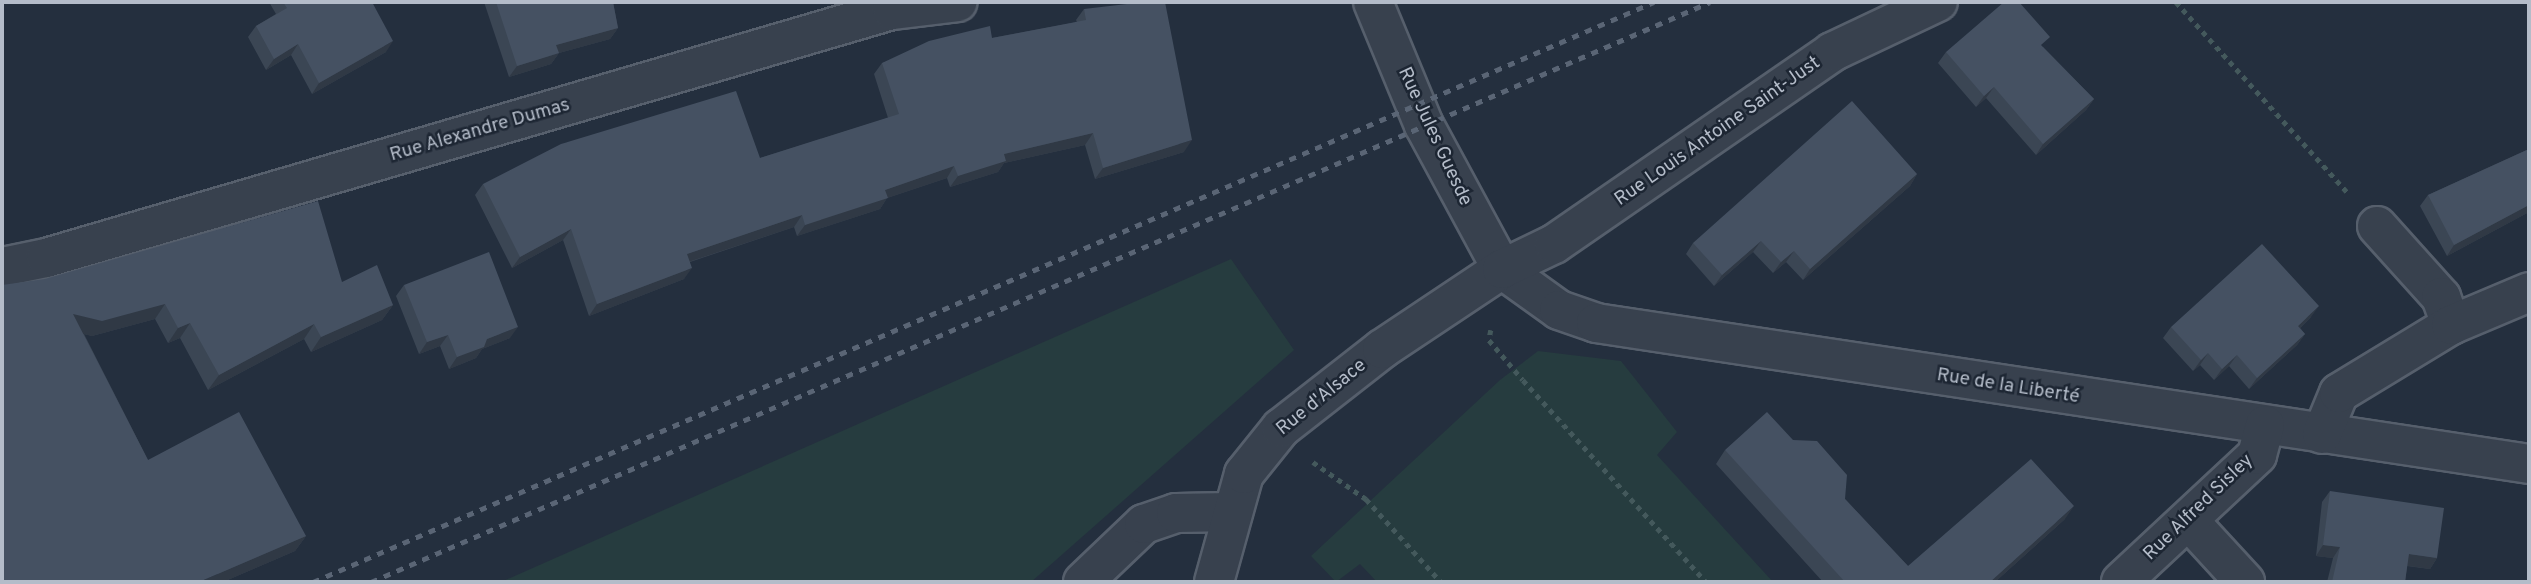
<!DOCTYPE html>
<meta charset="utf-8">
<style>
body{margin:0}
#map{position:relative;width:2531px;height:584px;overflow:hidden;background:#242f3e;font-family:Overpass,sans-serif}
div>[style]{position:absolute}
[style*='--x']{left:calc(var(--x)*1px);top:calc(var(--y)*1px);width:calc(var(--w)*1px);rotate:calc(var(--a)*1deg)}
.green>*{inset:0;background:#263c3f}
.path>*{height:4.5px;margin-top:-2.25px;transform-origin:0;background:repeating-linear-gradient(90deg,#44595c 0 5px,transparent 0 10px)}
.roads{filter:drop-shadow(2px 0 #565f6c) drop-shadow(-2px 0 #565f6c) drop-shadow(0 2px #565f6c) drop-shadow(0 -2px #565f6c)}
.minor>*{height:38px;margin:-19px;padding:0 19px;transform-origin:19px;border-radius:19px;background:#38414e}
.rail>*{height:5px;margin-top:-2.5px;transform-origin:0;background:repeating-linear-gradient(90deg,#5a6575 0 7px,transparent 0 14px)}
.wall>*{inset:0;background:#3b4654}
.shaded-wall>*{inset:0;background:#303945}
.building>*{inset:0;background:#455162}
span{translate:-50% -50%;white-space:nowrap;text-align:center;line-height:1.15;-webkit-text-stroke:5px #1d2633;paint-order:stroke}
.street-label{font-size:19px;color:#b4bcc9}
.frame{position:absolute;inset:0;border:4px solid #b4bcc9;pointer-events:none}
</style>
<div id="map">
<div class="green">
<div style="clip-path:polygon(1231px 259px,1294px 350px,1031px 582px,501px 582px)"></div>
<div style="clip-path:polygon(1538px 351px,1621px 361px,1677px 432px,1657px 455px,1773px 582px,1377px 582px,1360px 564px,1336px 582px,1311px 556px,1500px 380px)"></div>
</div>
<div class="path">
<div style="--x:2176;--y:2;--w:258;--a:48"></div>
<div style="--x:1491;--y:330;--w:10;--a:101"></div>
<div style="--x:1489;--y:340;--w:52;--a:49.6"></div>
<div style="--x:1523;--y:380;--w:273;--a:47.8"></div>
<div style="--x:1313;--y:462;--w:65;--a:34.9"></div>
<div style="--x:1366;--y:499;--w:112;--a:47.9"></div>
</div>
<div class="roads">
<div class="minor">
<div style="--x:1373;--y:2;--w:133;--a:67.5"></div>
<div style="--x:1424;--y:125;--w:164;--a:61.6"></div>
<div style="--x:1502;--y:269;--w:70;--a:35.7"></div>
<div style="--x:1559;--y:310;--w:39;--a:19"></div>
<div style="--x:1596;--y:323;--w:944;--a:8.59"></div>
<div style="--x:2377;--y:226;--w:96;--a:48"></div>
<div style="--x:2441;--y:297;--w:30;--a:70"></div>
<div style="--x:2;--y:267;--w:45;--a:-11.6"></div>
<div style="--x:46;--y:258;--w:882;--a:-16.34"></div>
<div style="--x:892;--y:10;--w:66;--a:-6.9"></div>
<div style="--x:2322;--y:434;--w:44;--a:-67.5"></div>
<div style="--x:2339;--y:393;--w:131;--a:-31.3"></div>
<div style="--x:2451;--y:325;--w:85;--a:-22.9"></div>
<div style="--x:2189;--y:521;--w:83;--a:47.4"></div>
<div style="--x:1083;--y:582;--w:84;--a:-43.6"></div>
<div style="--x:1144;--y:524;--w:34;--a:-19"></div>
<div style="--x:1176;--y:513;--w:55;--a:-1"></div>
<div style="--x:1214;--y:582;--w:112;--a:-74.5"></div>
<div style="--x:1244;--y:474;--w:59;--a:-51.2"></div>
<div style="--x:1281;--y:428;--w:128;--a:-38"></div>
<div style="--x:1382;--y:349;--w:144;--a:-33.7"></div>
<div style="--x:1502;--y:269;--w:58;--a:-25.7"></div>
<div style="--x:1554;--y:244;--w:338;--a:-34.6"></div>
<div style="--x:1832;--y:52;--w:117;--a:-25.3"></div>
<div style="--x:2121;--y:582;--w:186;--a:-43"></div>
<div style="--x:2257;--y:455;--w:31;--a:-75"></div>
</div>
</div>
<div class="rail">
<div style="--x:313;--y:582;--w:1461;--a:-23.39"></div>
<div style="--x:371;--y:582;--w:1459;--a:-23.42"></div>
</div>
<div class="wall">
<div style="clip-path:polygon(269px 2px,372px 2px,386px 52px,312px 94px,291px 55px,266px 70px,248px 37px,256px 26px,276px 14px)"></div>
<div style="clip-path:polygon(484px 2px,613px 2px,618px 28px,610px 39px,559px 53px,551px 64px,509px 77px)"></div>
<div style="clip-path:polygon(1084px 9px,1184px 152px,1095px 179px,1085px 145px,1004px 163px,998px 172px,950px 187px,947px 178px,887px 198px,880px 209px,797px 236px,794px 227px,690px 262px,684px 279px,589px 316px,563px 240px,512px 268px,475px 195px,483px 184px,760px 158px,888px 118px,874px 74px,882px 63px,992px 38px,1077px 22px,1076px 20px)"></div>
<div style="clip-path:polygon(2043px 47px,2094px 99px,2086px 110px,2036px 155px,1986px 98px,1976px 107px,1938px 63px,1946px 52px)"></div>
<div style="clip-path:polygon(2529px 149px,2529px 214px,2529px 212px,2447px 256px,2420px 206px,2428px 195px)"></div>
<div style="clip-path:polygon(1917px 174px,1910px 186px,1803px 280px,1786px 262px,1773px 273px,1753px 252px,1714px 286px,1686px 254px,1693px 243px)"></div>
<div style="clip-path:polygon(342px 282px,393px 305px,382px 320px,311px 352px,304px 339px,208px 390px,180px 338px,168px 343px,155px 319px,92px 336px,84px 334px,148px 460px,306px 536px,295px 551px,223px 582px,2px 285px)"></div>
<div style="clip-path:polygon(404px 285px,510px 338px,482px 349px,476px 358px,449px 369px,440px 346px,419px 354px,396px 296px)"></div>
<div style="clip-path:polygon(2311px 317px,2300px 328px,2305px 334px,2297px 345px,2249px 389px,2229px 366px,2214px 380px,2200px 365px,2193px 371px,2163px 338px,2171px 327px)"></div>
<div style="clip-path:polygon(1725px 450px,1845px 499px,1908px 566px,2065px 519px,1995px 582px,1823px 582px,1716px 464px)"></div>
<div style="clip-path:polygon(2330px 491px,2437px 558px,2430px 569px,2407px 566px,2405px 582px,2327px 582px,2333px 558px,2316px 556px,2322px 502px)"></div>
</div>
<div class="shaded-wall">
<div style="clip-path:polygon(618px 28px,610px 39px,548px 56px,556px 45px)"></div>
<div style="clip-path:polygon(393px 41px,386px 52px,312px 94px,319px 83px)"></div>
<div style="clip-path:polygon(298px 44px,291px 55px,266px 70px,274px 59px)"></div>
<div style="clip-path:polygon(559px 53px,551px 64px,509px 77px,517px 66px)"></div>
<div style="clip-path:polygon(1994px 87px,1986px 98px,1976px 107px,1984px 96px)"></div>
<div style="clip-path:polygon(2094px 99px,2086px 110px,2036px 155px,2043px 144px)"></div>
<div style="clip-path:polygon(1093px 133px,1085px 145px,1004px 163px,998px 172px,950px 187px,958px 176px,1004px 154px)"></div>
<div style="clip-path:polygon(1192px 140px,1184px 152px,1095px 179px,1103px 168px)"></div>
<div style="clip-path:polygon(954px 166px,947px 178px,887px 198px,880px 209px,797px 236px,805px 225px,885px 190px)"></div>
<div style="clip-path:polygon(1917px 174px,1910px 186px,1803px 280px,1810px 269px)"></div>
<div style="clip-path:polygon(2529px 205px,2529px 212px,2447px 256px,2454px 245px)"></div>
<div style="clip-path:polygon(802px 215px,794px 227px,679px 265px,687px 254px)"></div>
<div style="clip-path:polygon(571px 229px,563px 240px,512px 268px,520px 257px)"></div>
<div style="clip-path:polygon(1761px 241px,1753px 252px,1714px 286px,1722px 275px)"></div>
<div style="clip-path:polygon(1794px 251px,1786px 262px,1773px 273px,1781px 262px)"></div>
<div style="clip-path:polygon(692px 268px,684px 279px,589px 316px,597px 304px)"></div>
<div style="clip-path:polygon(165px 304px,155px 319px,92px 336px,63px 329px,73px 314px)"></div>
<div style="clip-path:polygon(393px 305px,382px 320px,311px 352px,321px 337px)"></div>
<div style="clip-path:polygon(2319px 306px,2311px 317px,2290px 337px,2298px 326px)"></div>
<div style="clip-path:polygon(190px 323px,180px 338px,168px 343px,178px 328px)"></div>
<div style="clip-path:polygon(314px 324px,304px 339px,208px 390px,219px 375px)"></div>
<div style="clip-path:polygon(518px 327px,510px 338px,482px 349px,476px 358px,449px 369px,457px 357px,487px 339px)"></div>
<div style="clip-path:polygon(2305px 334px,2297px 345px,2249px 389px,2257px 378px)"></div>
<div style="clip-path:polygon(448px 335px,440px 346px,419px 354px,427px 342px)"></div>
<div style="clip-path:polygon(2208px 353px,2200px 365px,2193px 371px,2201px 360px)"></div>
<div style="clip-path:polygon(2237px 355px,2229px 366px,2214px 380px,2222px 369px)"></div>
<div style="clip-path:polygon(2074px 506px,2065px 519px,1995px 582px,1990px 582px)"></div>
<div style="clip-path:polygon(306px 536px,295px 551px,223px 582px,199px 582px)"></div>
<div style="clip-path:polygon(2323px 545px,2340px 547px,2333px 558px,2316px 556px)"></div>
<div style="clip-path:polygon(2409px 554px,2437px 558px,2430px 569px,2402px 565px)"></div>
</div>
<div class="building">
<div style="clip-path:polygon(283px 2px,372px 2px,393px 41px,319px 83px,298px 44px,274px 59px,256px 26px,287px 8px)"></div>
<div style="clip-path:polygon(496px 2px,613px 2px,618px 28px,556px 45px,559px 53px,517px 66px)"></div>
<div style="clip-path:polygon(1144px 2px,1165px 2px,1192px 140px,1103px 168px,1093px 133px,1004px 154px,1006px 161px,958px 176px,954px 166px,885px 190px,888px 198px,805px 225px,802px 215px,687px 254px,692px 268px,597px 304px,571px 229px,520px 257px,483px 184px,561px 144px,736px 91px,760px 158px,899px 114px,882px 63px,929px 41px,990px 26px,992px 38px,1086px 20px,1084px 9px)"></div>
<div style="clip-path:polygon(2004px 2px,2019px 2px,2050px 37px,2041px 45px,2094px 99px,2043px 144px,1994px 87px,1984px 96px,1946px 52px)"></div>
<div style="clip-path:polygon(1852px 101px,1917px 174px,1810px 269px,1794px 251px,1781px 262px,1761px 241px,1722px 275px,1693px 243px)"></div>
<div style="clip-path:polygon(2529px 149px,2529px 205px,2454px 245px,2428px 195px)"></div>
<div style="clip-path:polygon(318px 201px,342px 282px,377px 265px,393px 305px,321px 337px,314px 324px,219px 375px,190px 323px,178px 328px,165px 304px,102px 321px,73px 314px,148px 460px,239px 412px,306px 536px,199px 582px,2px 582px,2px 285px,45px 279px)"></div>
<div style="clip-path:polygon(2262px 244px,2319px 306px,2298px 326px,2305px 334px,2257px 378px,2237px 355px,2222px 369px,2208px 353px,2201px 360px,2171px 327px)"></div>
<div style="clip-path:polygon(489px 252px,518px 327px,487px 339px,484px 347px,457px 357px,448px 335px,427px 342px,404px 285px)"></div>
<div style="clip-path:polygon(1767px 412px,1793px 440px,1817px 441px,1847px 475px,1845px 499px,1908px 566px,2031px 459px,2074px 506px,1990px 582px,1845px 582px,1725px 450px)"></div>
<div style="clip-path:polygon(2330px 491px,2444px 508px,2437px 558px,2409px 554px,2405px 582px,2332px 582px,2340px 547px,2323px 545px)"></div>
</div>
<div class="street-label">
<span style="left:480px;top:131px;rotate:-16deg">Rue Alexandre Dumas</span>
<span style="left:1718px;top:132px;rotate:-35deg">Rue Louis Antoine Saint-Just</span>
<span style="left:1434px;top:137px;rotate:65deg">Rue Jules Guesde</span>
<span style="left:2008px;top:387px;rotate:9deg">Rue de la Liberté</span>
<span style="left:1322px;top:398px;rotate:-39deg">Rue d'Alsace</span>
<span style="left:2199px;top:508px;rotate:-44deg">Rue Alfred Sisley</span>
</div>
<div class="frame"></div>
</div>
